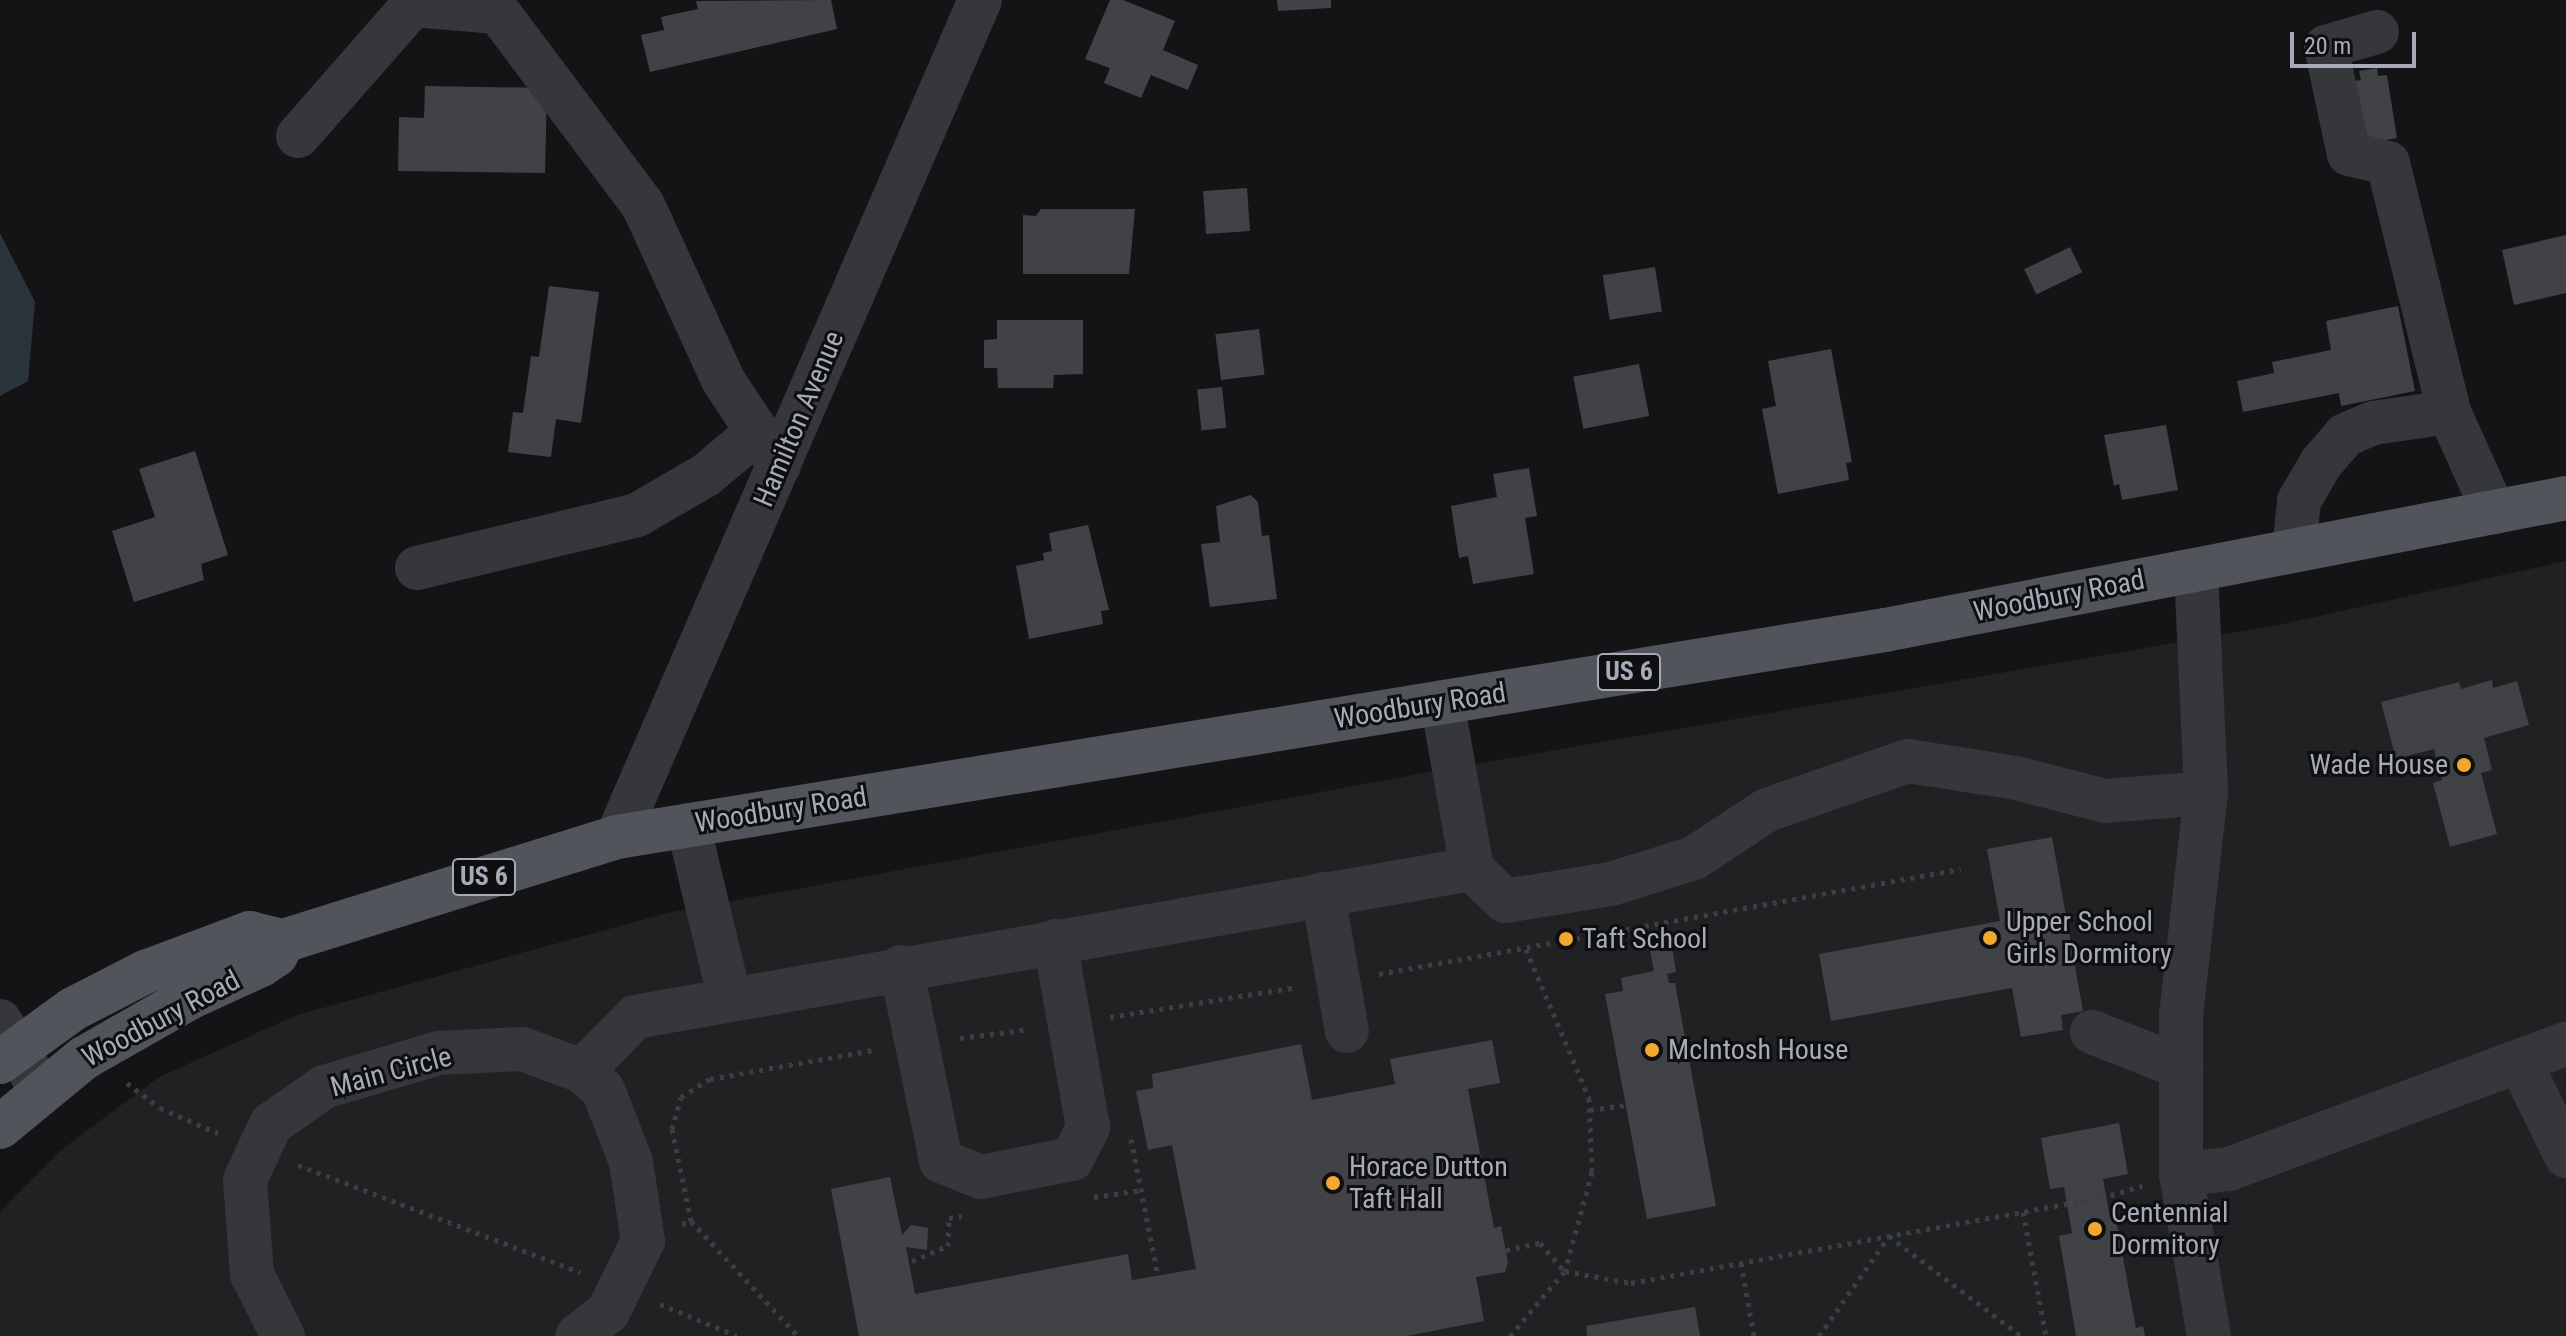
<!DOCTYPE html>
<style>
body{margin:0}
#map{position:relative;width:2566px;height:1336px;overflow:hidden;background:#141416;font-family:"Roboto Condensed",sans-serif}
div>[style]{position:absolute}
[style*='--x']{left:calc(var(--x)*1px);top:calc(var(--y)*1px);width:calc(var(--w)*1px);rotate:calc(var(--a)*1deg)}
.built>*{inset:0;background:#202123}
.water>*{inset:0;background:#2b343a}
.building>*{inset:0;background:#404246;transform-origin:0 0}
.path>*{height:5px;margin-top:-2.5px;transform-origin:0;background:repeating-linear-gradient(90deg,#3b3e42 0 4px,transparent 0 10px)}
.minor>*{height:44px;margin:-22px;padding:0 22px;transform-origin:22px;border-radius:22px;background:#35373b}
.major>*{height:44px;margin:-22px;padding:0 22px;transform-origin:22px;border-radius:22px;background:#51545a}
.dots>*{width:22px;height:22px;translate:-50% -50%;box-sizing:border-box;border:4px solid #0f0f11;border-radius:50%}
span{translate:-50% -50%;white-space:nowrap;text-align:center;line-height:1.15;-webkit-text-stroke:6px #0f0f11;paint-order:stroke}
.shield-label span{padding:2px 6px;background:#0f0f11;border:2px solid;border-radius:6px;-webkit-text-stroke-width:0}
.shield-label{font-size:26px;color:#a6acb7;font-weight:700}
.street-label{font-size:28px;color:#a6acb7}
.poi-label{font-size:28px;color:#a6acb7}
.right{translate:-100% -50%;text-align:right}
.left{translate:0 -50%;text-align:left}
.scale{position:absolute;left:2290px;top:32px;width:126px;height:36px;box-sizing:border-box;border:4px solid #a6acb7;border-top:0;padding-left:10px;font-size:24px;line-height:28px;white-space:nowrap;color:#a6acb7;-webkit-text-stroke:6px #0f0f11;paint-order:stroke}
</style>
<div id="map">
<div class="built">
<div style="clip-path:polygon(2566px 561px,2566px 1336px,0 1336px,0 1213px,9px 1202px,61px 1150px,159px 1077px,297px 1015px,667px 913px,1429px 772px,2283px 624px)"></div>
</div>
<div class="water">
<div style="clip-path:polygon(0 233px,35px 302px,28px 381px,0 396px)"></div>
</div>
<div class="building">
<div style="clip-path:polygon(831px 0,837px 29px,650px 72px,641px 35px,664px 30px,661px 17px,698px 9px,696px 1px)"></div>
<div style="clip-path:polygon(1110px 0,1123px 0,1175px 21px,1163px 50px,1198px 65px,1188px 90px,1151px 75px,1141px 98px,1104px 83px,1110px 68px,1085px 59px)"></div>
<div style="clip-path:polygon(1277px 0,1331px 0,1331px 8px,1278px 11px)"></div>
<div style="clip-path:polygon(2377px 68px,2378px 76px,2387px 75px,2397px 138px,2358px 145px,2347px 82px,2361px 80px,2359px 71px)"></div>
<div style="clip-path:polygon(425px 86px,547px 88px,545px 173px,398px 171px,399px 117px,424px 118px)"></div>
<div style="left:1247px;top:188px;width:43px;height:44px;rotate:86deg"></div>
<div style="clip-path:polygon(1041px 209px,1135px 209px,1129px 274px,1023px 274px,1023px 215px,1036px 216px)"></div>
<div style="clip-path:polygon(2566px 235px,2566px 293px,2514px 305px,2502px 250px)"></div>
<div style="left:2070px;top:247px;width:28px;height:51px;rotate:64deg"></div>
<div style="left:1655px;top:267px;width:45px;height:53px;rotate:81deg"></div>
<div style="clip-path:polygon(549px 286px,599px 292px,581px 423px,556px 419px,551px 457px,508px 452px,513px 412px,523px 413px,531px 356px,539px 357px)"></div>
<div style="clip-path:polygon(2398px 306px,2415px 391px,2341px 406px,2339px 393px,2243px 412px,2237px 381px,2274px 373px,2272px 362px,2331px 350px,2326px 321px)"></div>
<div style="clip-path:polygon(997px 320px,1083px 320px,1083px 374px,1054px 375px,1053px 388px,998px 388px,997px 368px,984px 368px,984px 340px,997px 339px)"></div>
<div style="left:1259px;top:329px;width:46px;height:44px;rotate:83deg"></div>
<div style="clip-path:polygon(1831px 349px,1852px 462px,1846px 463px,1849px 480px,1778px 494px,1762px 409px,1776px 406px,1768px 361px)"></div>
<div style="left:1639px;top:364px;width:53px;height:67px;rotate:79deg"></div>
<div style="left:1222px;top:387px;width:41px;height:25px;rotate:84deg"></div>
<div style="clip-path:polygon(2166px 425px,2178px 490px,2122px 500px,2119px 484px,2114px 486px,2104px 435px)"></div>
<div style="clip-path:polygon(195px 451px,228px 555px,201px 564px,204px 580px,134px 602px,112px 531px,155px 517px,139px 469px)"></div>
<div style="clip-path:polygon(1529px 468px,1537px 516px,1525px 518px,1534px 574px,1473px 584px,1468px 556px,1459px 558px,1451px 506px,1497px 497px,1493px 474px)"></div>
<div style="clip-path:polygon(1251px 495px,1258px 502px,1262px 536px,1269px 535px,1277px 599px,1210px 607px,1201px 544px,1220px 542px,1216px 506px)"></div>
<div style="clip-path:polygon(1088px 525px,1109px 610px,1101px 611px,1103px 624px,1029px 639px,1016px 566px,1044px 560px,1043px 553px,1052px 551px,1049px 533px)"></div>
<div style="clip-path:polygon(2492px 680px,2493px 688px,2517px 681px,2529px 725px,2484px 738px,2492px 770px,2481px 773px,2497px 834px,2450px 847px,2433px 783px,2442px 780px,2434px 749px,2396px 759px,2381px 702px,2459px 682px,2461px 689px)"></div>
<div style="clip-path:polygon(2052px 837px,2083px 1011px,2061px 1015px,2063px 1030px,2021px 1037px,2012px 988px,1831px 1021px,1819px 954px,2000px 921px,1987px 849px)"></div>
<div style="clip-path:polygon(1672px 946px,1676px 972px,1667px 974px,1669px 983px,1675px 983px,1716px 1206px,1647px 1219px,1605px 994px,1623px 991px,1621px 978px,1654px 971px,1650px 950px)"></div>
<div style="clip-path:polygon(1492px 1040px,1500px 1083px,1468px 1089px,1494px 1228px,1501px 1226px,1508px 1262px,1505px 1272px,1476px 1277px,1484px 1321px,1407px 1336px,859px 1336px,831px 1189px,890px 1177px,902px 1235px,911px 1225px,928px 1228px,927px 1250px,906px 1247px,915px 1294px,1128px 1254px,1132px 1280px,1196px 1269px,1172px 1145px,1148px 1150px,1136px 1091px,1153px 1088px,1152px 1074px,1301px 1044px,1312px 1100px,1395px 1084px,1390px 1059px)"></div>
<div style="clip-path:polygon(2119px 1123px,2128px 1174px,2103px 1179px,2110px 1217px,2117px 1225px,2136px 1328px,2143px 1326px,2145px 1336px,2076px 1336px,2059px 1236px,2072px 1233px,2064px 1187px,2050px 1189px,2041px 1138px)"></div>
<div style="clip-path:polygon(1695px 1307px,1700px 1336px,1587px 1336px,1586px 1326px)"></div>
</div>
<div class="path">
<div style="--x:1526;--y:949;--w:162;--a:67.1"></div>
<div style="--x:1589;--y:1098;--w:74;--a:87.7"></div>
<div style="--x:1592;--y:1172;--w:103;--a:105.3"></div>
<div style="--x:1379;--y:974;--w:591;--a:-10.23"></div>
<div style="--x:1110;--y:1017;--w:190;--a:-9.1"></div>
<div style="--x:960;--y:1038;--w:70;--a:-7.4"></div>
<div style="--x:127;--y:1083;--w:41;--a:37.1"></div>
<div style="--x:160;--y:1108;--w:63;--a:23.3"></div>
<div style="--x:1590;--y:1110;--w:36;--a:-8"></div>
<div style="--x:1131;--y:1139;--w:140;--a:78.9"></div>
<div style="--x:298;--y:1165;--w:302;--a:20.8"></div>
<div style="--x:1094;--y:1197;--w:48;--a:-8.5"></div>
<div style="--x:2023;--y:1212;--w:126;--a:79.5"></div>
<div style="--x:691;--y:1221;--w:157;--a:47.1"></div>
<div style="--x:682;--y:1224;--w:9;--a:-18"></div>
<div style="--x:691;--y:1221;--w:94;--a:-101.7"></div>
<div style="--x:672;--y:1129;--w:33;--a:-74"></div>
<div style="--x:681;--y:1097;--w:34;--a:-32"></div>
<div style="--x:710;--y:1079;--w:168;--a:-10"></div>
<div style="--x:1506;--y:1250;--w:35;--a:-12"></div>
<div style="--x:1540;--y:1243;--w:37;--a:49"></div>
<div style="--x:912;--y:1261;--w:39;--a:-23"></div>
<div style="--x:948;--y:1246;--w:28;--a:-88"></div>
<div style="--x:949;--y:1218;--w:13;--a:-9"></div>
<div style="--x:1741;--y:1263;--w:74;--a:79.9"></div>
<div style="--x:660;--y:1304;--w:83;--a:22.6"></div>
<div style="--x:1510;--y:1336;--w:85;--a:-49.8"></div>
<div style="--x:1565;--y:1271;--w:67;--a:10.3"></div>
<div style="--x:1631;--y:1283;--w:478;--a:-10.3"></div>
<div style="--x:2101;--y:1198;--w:43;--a:-16.3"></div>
<div style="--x:1819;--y:1336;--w:122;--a:-55"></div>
<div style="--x:1889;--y:1236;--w:166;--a:37.1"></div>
</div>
<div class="minor">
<div style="--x:2377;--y:32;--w:53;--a:163.6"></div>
<div style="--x:2326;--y:47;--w:109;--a:77.9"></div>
<div style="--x:2349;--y:154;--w:40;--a:13"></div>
<div style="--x:2388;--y:163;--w:256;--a:76.2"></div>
<div style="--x:2449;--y:412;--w:110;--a:65.8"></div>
<div style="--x:298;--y:136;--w:174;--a:-48.7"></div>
<div style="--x:413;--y:5;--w:85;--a:4.7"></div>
<div style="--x:498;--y:12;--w:241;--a:53.1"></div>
<div style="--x:643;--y:205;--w:192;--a:65.4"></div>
<div style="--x:723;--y:380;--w:102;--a:56.6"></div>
<div style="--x:2294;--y:551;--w:50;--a:-84.3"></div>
<div style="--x:2299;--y:501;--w:44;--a:-59.9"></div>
<div style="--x:2321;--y:463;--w:37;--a:-49"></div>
<div style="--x:2345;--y:435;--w:30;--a:-23"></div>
<div style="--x:2373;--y:423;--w:77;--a:-8.2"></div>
<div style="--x:417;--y:568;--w:226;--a:-13.5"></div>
<div style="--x:637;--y:515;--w:80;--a:-30.1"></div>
<div style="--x:706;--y:475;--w:67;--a:-40.1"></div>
<div style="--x:2196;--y:570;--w:223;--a:87.4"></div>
<div style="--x:2206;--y:793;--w:223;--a:96.4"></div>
<div style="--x:2181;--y:1015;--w:159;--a:90"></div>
<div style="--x:2181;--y:1174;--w:164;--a:80.2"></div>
<div style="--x:1442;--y:702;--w:170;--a:79.8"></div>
<div style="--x:1472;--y:869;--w:46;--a:44.1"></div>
<div style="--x:1505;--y:901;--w:107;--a:-9.1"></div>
<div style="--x:1611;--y:884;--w:87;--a:-17.4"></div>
<div style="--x:1694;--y:858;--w:87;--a:-33.3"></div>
<div style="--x:1767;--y:810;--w:149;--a:-19.2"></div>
<div style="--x:1908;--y:761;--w:109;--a:8.9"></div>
<div style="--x:2016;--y:778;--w:92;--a:14.5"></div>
<div style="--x:2105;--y:801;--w:101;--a:-4.5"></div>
<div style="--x:688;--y:825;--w:176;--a:76.5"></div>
<div style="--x:617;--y:837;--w:912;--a:-66.55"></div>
<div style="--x:1323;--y:894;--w:139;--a:80.1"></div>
<div style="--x:901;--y:967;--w:198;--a:78.3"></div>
<div style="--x:941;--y:1161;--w:43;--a:21.8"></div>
<div style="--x:981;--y:1177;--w:93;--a:-11.2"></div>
<div style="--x:1072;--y:1159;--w:36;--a:-63"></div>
<div style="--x:1088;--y:1127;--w:189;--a:-100.1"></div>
<div style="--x:0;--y:1021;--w:80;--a:59.3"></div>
<div style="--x:2092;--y:1032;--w:96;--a:21.5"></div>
<div style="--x:2520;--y:1062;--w:105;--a:63.9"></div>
<div style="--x:582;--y:1071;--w:76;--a:-45.5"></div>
<div style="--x:635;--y:1017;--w:850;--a:-10.03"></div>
<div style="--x:2181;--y:1174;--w:48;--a:-5.9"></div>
<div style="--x:2229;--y:1169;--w:359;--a:-20.4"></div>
<div style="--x:283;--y:1336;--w:69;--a:-116.6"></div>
<div style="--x:252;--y:1274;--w:94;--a:-94.3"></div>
<div style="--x:245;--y:1180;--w:62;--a:-65.1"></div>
<div style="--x:271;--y:1124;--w:65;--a:-34.9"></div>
<div style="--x:324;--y:1087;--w:120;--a:-16.5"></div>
<div style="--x:439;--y:1053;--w:83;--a:-2.8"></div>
<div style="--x:522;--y:1049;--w:64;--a:20.1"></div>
<div style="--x:582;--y:1071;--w:28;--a:42"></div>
<div style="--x:603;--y:1090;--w:77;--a:68.7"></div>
<div style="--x:631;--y:1162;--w:80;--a:81.4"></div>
<div style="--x:643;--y:1241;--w:79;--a:116.2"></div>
<div style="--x:608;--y:1312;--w:39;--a:142"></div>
</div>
<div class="major">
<div style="--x:0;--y:1062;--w:90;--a:-36"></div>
<div style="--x:73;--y:1009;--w:81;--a:-27.2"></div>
<div style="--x:145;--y:972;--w:112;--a:-20.4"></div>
<div style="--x:250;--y:933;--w:34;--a:14"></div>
<div style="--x:0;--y:1127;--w:109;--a:-39.4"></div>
<div style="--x:84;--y:1058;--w:121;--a:-29.7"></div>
<div style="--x:189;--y:998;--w:79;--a:-24.6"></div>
<div style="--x:261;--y:965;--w:18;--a:-34"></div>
<div style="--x:276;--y:955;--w:16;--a:-63"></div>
<div style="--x:283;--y:941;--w:350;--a:-17.3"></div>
<div style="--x:617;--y:837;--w:1285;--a:-9.27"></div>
<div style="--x:1885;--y:630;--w:694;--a:-10.97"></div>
</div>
<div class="dots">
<div style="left:2464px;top:765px;background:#f2a730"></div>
<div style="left:1990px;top:938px;background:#f2a730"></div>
<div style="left:1566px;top:939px;background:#f2a730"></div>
<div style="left:1652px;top:1050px;background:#f2a730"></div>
<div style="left:1333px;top:1183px;background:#f2a730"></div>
<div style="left:2095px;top:1229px;background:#f2a730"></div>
</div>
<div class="shield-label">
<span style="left:1629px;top:672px">US 6</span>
<span style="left:484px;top:877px">US 6</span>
</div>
<div class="street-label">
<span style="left:799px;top:419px;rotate:-67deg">Hamilton Avenue</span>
<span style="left:2059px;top:596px;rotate:-11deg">Woodbury Road</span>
<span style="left:1420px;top:706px;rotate:-9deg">Woodbury Road</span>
<span style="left:781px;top:810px;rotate:-9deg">Woodbury Road</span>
<span style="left:161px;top:1019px;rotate:-28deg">Woodbury Road</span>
<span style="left:391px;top:1072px;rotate:-15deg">Main Circle</span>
</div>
<div class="poi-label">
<span class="right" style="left:2448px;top:765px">Wade House</span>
<span class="left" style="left:2006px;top:938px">Upper School<br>Girls Dormitory</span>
<span class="left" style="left:1582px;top:939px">Taft School</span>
<span class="left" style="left:1668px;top:1050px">McIntosh House</span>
<span class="left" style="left:1349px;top:1183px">Horace Dutton<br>Taft Hall</span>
<span class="left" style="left:2111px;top:1229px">Centennial<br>Dormitory</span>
</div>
<div class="scale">20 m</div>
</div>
